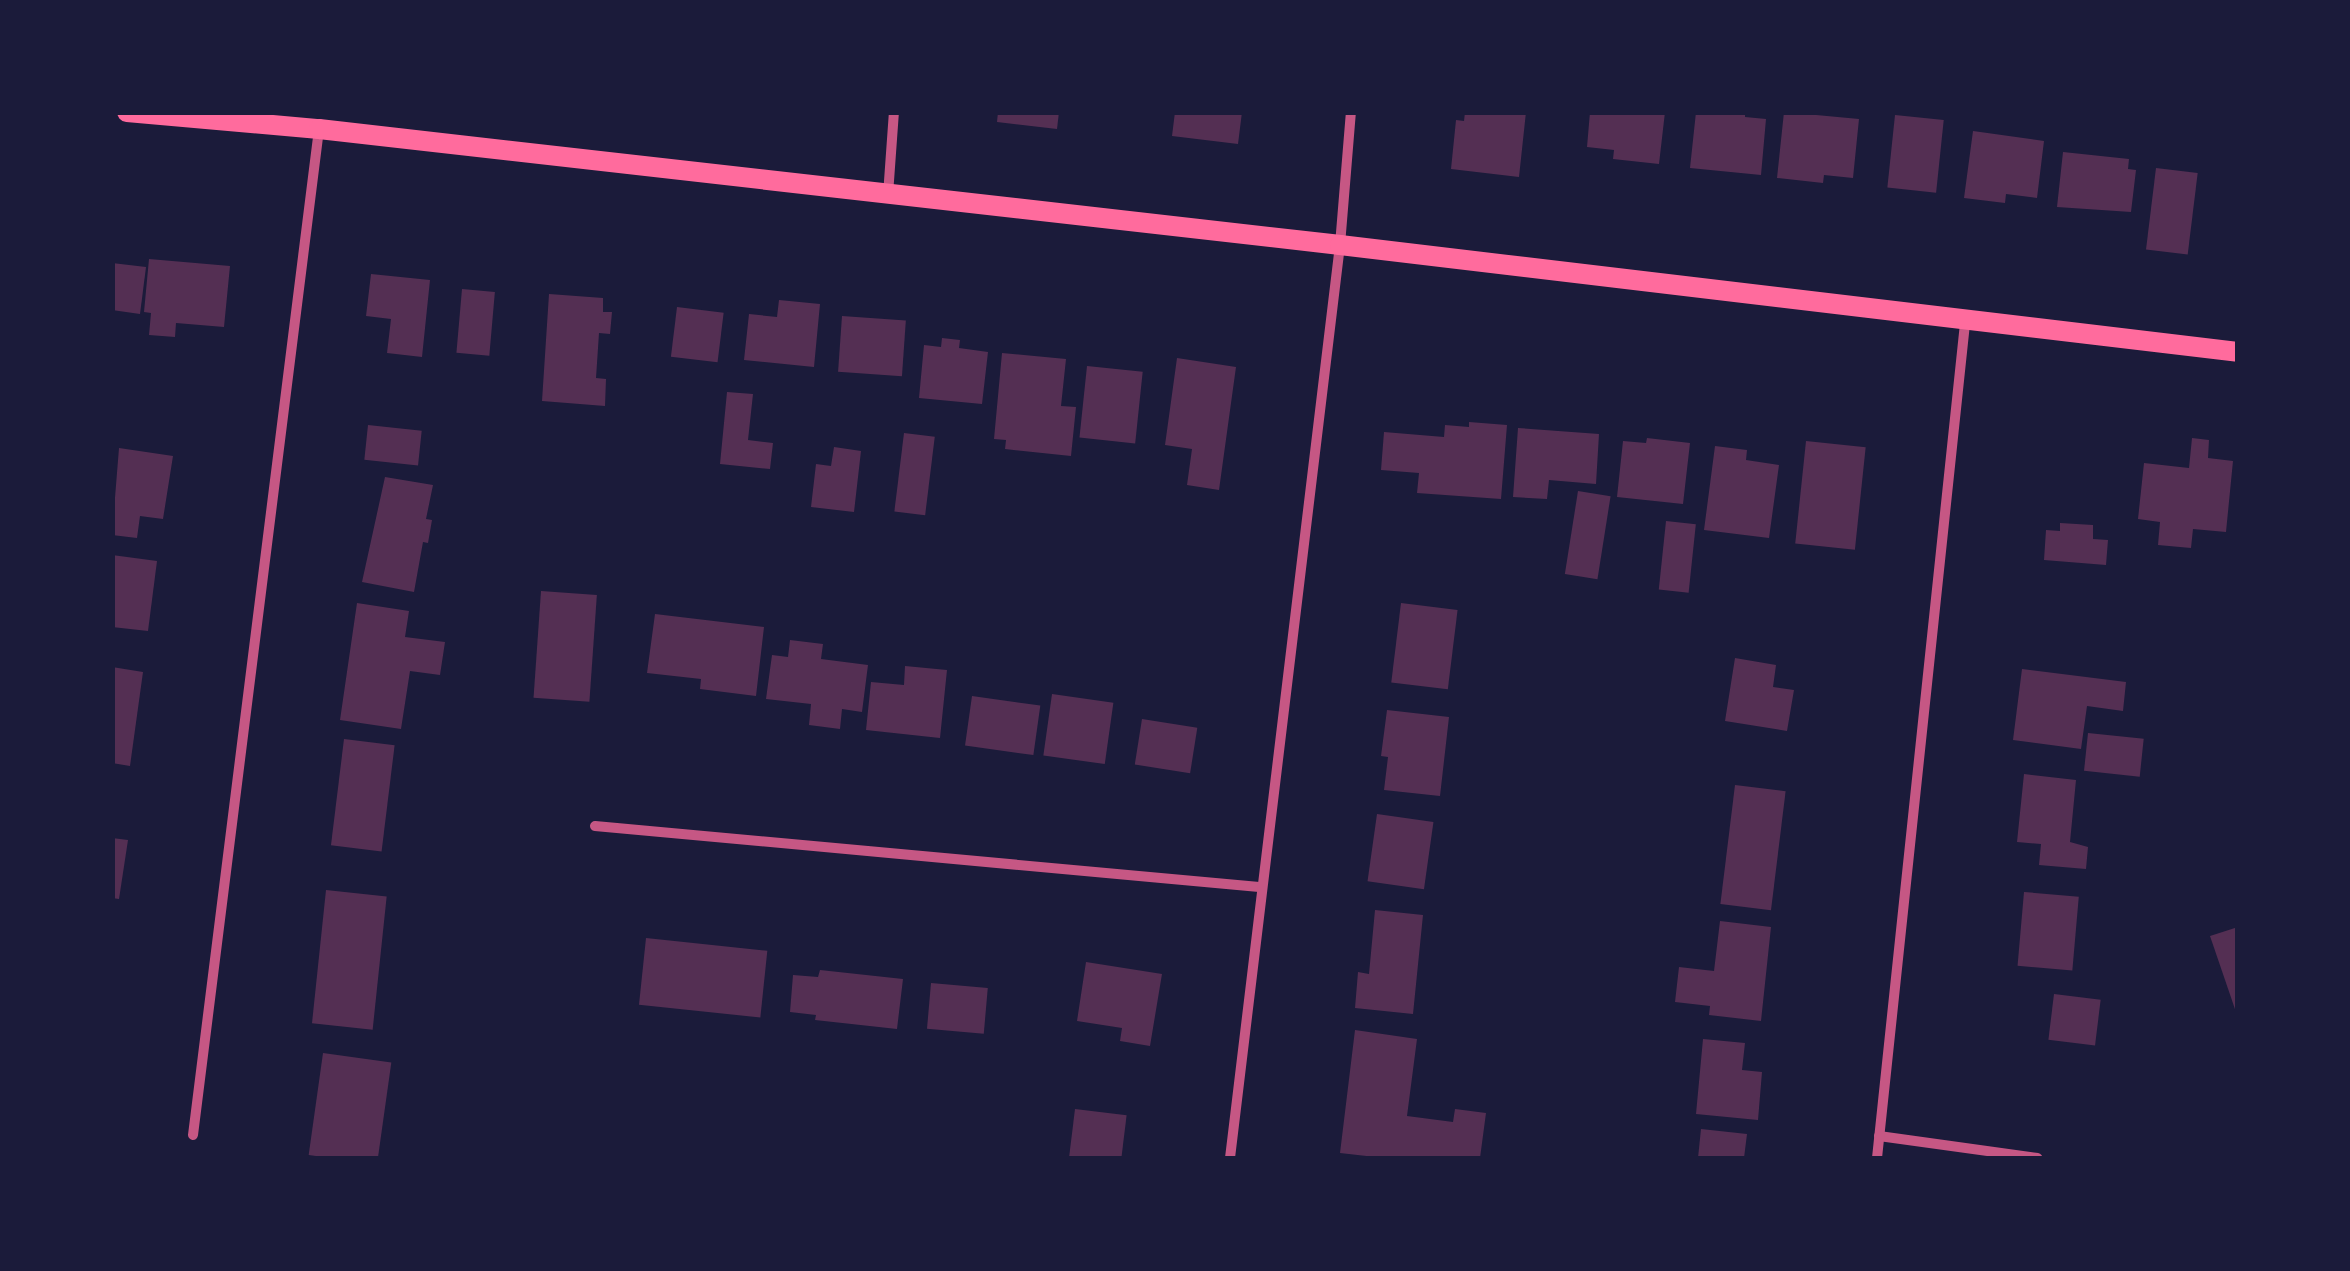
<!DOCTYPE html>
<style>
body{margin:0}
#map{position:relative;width:2350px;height:1271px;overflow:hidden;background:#1b1b3a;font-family:Helvetica,sans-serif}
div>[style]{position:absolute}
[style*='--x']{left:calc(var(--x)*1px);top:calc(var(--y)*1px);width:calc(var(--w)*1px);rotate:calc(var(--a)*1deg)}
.building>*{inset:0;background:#542f53;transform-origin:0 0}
.minor>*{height:10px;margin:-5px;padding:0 5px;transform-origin:5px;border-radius:5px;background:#c65784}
.secondary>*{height:20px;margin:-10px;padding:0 10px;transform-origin:10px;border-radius:10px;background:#ff6b9d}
span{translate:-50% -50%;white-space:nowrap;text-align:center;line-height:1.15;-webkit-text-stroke:9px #1b1b3a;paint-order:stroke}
.frame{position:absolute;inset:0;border:115px solid #1b1b3a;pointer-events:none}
</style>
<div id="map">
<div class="building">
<div style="clip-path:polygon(998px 112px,1059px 112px,1057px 129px,997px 122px)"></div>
<div style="clip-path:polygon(1175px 112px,1242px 112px,1238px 144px,1172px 136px)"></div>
<div style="clip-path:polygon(1465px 112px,1526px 112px,1519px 177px,1451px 169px,1456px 120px,1464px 121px)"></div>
<div style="clip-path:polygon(1590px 112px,1665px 112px,1659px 164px,1613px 159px,1614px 150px,1587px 147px)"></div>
<div style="clip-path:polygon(1696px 112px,1745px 112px,1745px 117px,1766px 119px,1761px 175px,1690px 168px)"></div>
<div style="clip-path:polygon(1784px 112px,1859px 119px,1853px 178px,1824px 175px,1823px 183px,1777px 178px)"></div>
<div style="left:1895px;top:115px;width:49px;height:73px;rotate:6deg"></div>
<div style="clip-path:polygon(1973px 131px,2044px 141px,2037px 198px,2006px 194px,2005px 203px,1964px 198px)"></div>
<div style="clip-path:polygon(2063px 152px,2129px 159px,2128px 169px,2136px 170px,2131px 212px,2057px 207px)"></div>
<div style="left:2156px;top:168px;width:42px;height:82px;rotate:7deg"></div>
<div style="clip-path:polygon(149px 259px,230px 266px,224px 327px,176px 323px,175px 337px,149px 335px,151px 313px,144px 312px)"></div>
<div style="clip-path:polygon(112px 263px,146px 267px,140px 314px,112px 310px)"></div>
<div style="clip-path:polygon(371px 274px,430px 280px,422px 357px,387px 353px,391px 319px,366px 316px)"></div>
<div style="left:462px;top:289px;width:33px;height:64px;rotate:5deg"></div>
<div style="clip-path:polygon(549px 294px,603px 298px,603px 312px,612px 312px,610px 334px,599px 333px,596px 378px,606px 379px,605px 406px,542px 401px)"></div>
<div style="clip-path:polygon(779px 300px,820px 304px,814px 367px,744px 360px,749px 314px,777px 317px)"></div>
<div style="left:677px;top:307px;width:47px;height:50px;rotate:7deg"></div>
<div style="left:842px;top:316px;width:64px;height:56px;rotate:4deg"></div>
<div style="clip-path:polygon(942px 338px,960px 340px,959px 348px,988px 352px,982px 404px,919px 398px,924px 345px,941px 347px)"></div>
<div style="clip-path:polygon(1002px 353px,1066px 359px,1061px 406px,1076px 407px,1071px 456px,1005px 449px,1006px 440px,994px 439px)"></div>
<div style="clip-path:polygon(1177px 358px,1236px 367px,1219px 490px,1187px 485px,1192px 449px,1165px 445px)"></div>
<div style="left:1087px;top:366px;width:56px;height:72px;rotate:6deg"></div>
<div style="clip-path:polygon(727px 392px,753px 394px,748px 440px,773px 443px,770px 469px,720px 464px)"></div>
<div style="clip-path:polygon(1469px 422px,1507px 425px,1501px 499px,1417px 493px,1419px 473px,1381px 470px,1384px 432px,1444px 437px,1445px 425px,1469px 427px)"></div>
<div style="left:368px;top:425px;width:54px;height:35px;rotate:6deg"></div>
<div style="clip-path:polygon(1518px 428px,1599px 434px,1596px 484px,1549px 480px,1547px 499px,1513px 497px)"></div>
<div style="left:904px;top:433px;width:31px;height:79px;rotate:7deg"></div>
<div style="clip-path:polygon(1647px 438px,1690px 443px,1683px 504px,1617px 497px,1623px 441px,1646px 443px)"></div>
<div style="clip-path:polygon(2192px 438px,2209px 440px,2208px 458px,2233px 461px,2226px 532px,2193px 529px,2191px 548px,2158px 545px,2160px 522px,2138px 519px,2144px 463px,2189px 468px)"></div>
<div style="left:1806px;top:441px;width:60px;height:103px;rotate:6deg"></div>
<div style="clip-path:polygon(1715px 446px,1747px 450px,1746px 460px,1779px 465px,1769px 538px,1704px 530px)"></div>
<div style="clip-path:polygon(834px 447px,861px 451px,854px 512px,811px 507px,816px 464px,831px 466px)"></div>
<div style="clip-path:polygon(119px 448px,173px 456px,163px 519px,140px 516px,137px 538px,112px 535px)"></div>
<div style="clip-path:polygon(385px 477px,433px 485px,426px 519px,432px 520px,428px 543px,423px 542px,414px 592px,362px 582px)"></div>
<div style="left:1578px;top:491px;width:33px;height:84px;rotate:9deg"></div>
<div style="left:1666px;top:521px;width:30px;height:69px;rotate:6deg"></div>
<div style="clip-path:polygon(2060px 523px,2093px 525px,2093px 539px,2108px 540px,2106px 565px,2044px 560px,2046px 530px,2060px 531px)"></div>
<div style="clip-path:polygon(112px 555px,157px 561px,148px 631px,112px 627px)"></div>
<div style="left:541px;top:591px;width:56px;height:107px;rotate:4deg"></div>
<div style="clip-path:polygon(357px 603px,409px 611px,405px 637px,445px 642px,440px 675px,410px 671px,401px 729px,340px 720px)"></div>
<div style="left:1401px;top:603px;width:57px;height:80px;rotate:7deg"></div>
<div style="clip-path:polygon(655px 614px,764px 627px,756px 696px,700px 689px,701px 679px,647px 673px)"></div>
<div style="clip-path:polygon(790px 640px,823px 644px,821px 659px,868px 665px,862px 712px,842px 709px,840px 729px,809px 725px,811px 704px,766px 699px,772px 655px,788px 657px)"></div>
<div style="clip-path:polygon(1735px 658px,1776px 665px,1773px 687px,1794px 690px,1787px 731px,1725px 721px)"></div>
<div style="clip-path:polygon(905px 666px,947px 670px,940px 738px,866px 730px,871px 682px,904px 685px)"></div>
<div style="clip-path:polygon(112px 667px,143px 672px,130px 766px,112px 763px)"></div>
<div style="clip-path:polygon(2022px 669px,2126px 682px,2123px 711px,2087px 706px,2081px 749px,2013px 740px)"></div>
<div style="left:1052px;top:694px;width:62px;height:62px;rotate:8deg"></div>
<div style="left:972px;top:696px;width:69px;height:50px;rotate:8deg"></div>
<div style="clip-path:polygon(1387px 710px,1449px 717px,1440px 796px,1384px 790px,1388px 757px,1381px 756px)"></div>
<div style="left:1142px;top:719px;width:56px;height:46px;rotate:9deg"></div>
<div style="left:2088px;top:733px;width:56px;height:38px;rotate:6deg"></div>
<div style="left:344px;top:739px;width:51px;height:107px;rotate:7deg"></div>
<div style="clip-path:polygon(2024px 774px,2076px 780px,2070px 842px,2088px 847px,2086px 869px,2039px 865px,2041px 844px,2017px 842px)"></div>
<div style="left:1735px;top:785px;width:51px;height:120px;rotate:7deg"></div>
<div style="left:1377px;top:814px;width:57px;height:68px;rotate:8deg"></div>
<div style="clip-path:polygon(112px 838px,128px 840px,119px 899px,112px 898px)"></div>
<div style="left:326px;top:890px;width:61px;height:134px;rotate:6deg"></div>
<div style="left:2024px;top:892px;width:55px;height:74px;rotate:5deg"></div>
<div style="clip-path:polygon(1375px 910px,1423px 915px,1413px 1014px,1355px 1008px,1358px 972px,1369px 974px)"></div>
<div style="clip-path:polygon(1720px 921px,1771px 927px,1761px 1021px,1709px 1015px,1710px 1006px,1675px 1002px,1679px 967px,1714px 971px)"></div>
<div style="clip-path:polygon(2238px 927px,2238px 1014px,2237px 1015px,2210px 936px)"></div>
<div style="left:646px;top:938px;width:122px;height:67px;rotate:6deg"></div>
<div style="clip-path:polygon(1086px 962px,1162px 974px,1150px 1046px,1120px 1041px,1122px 1028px,1077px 1021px)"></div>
<div style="clip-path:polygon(820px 970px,903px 979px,897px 1029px,815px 1020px,816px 1015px,790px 1012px,793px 975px,818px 977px)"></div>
<div style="left:931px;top:983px;width:57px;height:46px;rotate:5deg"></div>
<div style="left:2054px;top:994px;width:47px;height:46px;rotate:7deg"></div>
<div style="clip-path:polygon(1355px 1030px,1417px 1039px,1407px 1116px,1453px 1122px,1455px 1109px,1486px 1113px,1480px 1158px,1384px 1158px,1340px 1153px)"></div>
<div style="clip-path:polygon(1703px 1039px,1745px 1043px,1742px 1070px,1762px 1072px,1758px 1120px,1696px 1114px)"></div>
<div style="left:323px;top:1053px;width:69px;height:103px;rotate:8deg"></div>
<div style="left:1075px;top:1109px;width:52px;height:49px;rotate:7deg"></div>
<div style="clip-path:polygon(1701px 1129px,1747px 1134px,1744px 1158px,1698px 1158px)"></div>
</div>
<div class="minor">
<div style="--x:888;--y:195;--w:83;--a:-85.9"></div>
<div style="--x:595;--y:826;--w:667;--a:5.25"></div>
<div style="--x:193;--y:1135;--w:1014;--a:-82.86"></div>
<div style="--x:1879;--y:1136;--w:160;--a:7.9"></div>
<div style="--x:1230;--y:1158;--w:920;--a:-83.13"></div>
<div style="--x:1340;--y:245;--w:133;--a:-85.3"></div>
<div style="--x:1877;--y:1158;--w:840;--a:-83.98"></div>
</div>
<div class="secondary">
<div style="--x:127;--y:112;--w:193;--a:5.1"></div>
<div style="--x:319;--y:129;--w:1028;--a:6.48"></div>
<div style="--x:1340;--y:245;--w:904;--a:6.79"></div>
</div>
<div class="frame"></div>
</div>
